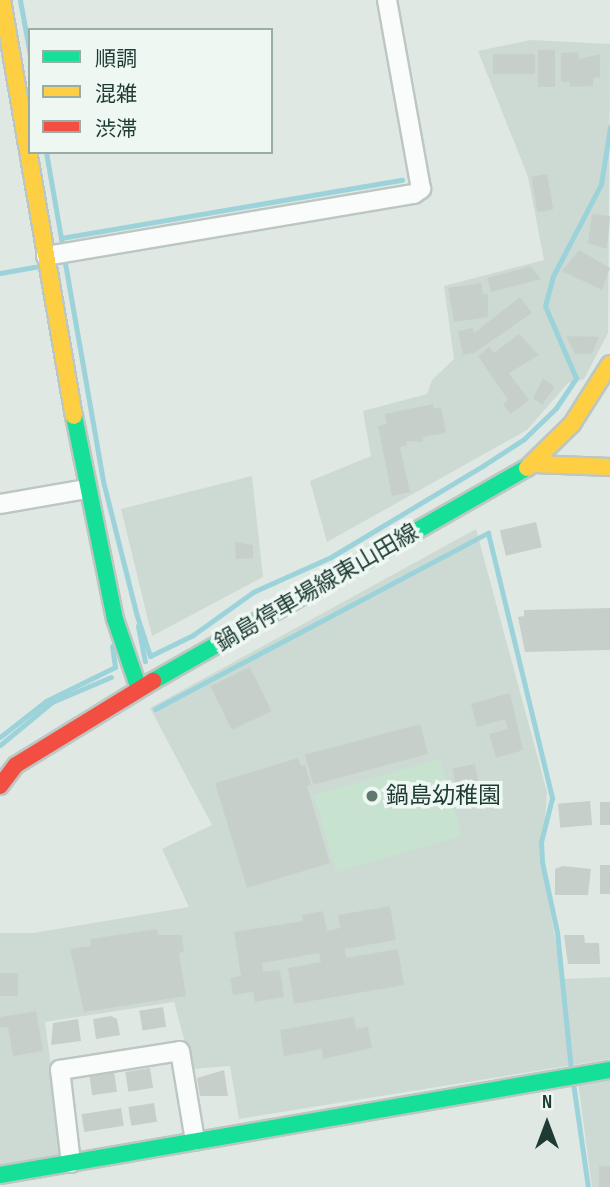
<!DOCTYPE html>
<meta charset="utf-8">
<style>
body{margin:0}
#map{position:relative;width:610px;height:1187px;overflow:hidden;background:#e0e8e4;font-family:"Sofia Sans Condensed","Noto Sans JP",sans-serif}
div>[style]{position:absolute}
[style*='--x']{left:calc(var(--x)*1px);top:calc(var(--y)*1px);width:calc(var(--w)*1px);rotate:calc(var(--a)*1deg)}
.built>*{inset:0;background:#cddad4}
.green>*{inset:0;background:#c7e3cf;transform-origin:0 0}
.stream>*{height:5px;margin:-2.5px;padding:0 2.5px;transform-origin:2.5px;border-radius:2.5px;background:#9cd3da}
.building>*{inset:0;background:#c7cfcb;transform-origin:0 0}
.roads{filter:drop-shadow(2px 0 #bcc7c3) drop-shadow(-2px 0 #bcc7c3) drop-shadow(0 2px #bcc7c3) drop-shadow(0 -2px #bcc7c3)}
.street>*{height:18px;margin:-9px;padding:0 9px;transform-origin:9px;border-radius:9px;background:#fafcfb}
.fast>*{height:16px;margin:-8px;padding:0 8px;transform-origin:8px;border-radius:8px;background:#16e098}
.slow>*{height:16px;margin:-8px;padding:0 8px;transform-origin:8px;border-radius:8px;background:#ffcf43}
.jam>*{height:16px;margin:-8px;padding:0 8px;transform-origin:8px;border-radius:8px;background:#f24e42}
.dots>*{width:19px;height:19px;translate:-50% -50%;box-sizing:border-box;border:4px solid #eef7f2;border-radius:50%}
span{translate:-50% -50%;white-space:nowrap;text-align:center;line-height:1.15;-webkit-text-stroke:7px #eef7f2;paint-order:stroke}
.street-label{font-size:23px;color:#1d3b33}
.poi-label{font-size:23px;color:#1d3b33}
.left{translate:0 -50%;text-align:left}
.legend{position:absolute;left:28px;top:28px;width:245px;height:126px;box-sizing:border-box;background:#eef7f2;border:2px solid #9aaca6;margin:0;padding:9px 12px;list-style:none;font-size:21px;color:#1d3b33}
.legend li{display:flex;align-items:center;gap:14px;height:35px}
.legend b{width:35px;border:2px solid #9aaca6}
.north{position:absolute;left:512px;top:1089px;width:70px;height:70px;-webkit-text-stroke:5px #eef7f2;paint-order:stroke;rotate:0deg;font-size:19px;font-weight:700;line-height:28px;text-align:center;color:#1d3b33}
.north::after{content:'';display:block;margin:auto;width:24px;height:32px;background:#1d3b33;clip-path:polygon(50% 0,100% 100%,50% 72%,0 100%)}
</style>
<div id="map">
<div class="built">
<div style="clip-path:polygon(531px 40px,610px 44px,608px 333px,584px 379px,568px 383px,527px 430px,327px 542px,310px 481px,371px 456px,363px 411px,427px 394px,432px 380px,454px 359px,444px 286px,544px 260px,528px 177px,478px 51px)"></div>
<div style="clip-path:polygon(252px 476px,263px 577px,152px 636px,121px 509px)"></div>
<div style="clip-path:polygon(476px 529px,547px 792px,542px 862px,562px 979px,610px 977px,610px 1059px,239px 1119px,230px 1066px,192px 1069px,174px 1002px,45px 1022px,63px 1156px,0 1166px,0 933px,33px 933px,189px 907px,162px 849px,212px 825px,150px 708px)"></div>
<div style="clip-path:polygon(610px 1075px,610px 1187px,592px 1187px,578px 1082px)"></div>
</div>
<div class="green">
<div style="left:440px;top:759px;width:80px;height:131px;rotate:74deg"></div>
</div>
<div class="stream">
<div style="--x:20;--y:0;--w:56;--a:79.7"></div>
<div style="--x:46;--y:152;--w:93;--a:80.1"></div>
<div style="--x:61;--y:238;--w:346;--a:-9.7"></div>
<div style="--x:65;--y:263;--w:221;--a:80.1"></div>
<div style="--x:103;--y:481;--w:139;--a:75.9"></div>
<div style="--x:0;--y:273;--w:36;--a:-10"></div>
<div style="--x:137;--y:616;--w:42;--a:72"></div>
<div style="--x:150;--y:656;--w:48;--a:-26"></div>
<div style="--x:193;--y:635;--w:74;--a:-35.6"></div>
<div style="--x:253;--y:592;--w:85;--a:-24.2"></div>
<div style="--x:331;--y:557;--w:179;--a:-31"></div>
<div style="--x:484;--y:465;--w:48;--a:-33"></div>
<div style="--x:524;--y:439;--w:45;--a:-44.1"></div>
<div style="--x:556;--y:408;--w:36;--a:-56"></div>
<div style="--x:576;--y:378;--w:78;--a:-113.3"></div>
<div style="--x:545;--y:306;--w:31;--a:-75"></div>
<div style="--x:553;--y:276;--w:104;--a:-62.4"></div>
<div style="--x:601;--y:184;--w:58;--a:-81"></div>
<div style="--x:138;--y:626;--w:36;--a:79"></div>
<div style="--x:155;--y:709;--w:377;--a:-27.9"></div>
<div style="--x:488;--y:533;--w:273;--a:76.4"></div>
<div style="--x:552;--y:798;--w:45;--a:104"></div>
<div style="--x:541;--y:842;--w:20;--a:87"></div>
<div style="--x:542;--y:862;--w:72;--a:77.9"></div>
<div style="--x:557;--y:932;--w:139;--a:84.2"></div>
<div style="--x:0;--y:737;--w:58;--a:-38"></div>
<div style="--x:46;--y:701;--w:77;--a:-26.2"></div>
<div style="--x:115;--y:667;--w:21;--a:-98"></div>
<div style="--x:0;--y:745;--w:67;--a:-39.6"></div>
<div style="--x:52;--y:702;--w:64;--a:-23"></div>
<div style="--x:573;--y:1083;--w:105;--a:81.8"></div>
</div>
<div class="building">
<div style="left:538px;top:50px;width:17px;height:37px"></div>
<div style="clip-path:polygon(578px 52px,579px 59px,600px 54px,600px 77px,593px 78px,593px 86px,570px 87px,570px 82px,561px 82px,561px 53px)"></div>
<div style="left:535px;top:54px;width:20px;height:42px;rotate:90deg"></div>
<div style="left:547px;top:174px;width:36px;height:16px;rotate:80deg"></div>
<div style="clip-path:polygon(592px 214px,610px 216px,607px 249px,588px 243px)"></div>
<div style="clip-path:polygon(579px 250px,610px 268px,602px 290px,562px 271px)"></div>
<div style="clip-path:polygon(531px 266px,541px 279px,491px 292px,487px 278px)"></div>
<div style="clip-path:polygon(481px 283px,483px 294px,488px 294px,488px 317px,454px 322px,448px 288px)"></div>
<div style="clip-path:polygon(520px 297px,532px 313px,474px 353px,463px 355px,458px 331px,473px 328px,474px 333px)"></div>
<div style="clip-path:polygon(519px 334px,539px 355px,509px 373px,529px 400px,511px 414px,503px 404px,508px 400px,478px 356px,489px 347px,494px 353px)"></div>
<div style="clip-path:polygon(566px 336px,599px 337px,592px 354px,575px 354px)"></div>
<div style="clip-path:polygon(543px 378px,555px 387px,542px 405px,533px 398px)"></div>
<div style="clip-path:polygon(433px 404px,434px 409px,441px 407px,446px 433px,422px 437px,423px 442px,406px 441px,407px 445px,400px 447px,410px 492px,392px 496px,378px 426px,387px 424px,385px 414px)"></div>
<div style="left:536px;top:522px;width:26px;height:37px;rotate:77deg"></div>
<div style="clip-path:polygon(235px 542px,253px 545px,253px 558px,236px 559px)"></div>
<div style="clip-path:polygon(610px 608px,610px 650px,525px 652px,518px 617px,524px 616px,524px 610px)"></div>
<div style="left:250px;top:667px;width:49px;height:44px;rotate:64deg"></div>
<div style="clip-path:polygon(510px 693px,523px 750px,496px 758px,489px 734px,508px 729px,505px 719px,477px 727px,471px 704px)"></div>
<div style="left:420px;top:724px;width:31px;height:119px;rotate:75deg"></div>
<div style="clip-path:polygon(298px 758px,301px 766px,305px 765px,311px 785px,307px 786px,330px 863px,247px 888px,215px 783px)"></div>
<div style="left:475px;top:764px;width:31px;height:23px;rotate:79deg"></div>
<div style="left:590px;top:801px;width:24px;height:32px;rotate:85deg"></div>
<div style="left:600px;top:802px;width:10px;height:23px"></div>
<div style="left:600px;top:865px;width:10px;height:29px"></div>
<div style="clip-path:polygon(563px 866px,591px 869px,588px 895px,555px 895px,555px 869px)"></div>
<div style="clip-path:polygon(390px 906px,396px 940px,345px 949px,346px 958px,398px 949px,404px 985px,294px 1004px,288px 968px,321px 962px,319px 953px,262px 963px,263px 972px,280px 970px,284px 997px,255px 1002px,253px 992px,233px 995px,230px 978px,241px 976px,234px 932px,303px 921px,302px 915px,323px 911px,327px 931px,340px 928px,338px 915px)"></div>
<div style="clip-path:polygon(157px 929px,158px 935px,182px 935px,184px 952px,179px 953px,186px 996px,84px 1012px,70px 949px,91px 946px,90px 939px)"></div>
<div style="clip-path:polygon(564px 935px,584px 935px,585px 943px,599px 943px,600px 964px,568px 964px)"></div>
<div style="left:0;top:973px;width:18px;height:23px"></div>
<div style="left:163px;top:1007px;width:20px;height:24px;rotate:81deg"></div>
<div style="clip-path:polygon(36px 1011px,43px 1051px,13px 1056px,8px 1027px,0 1028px,0 1017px)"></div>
<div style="clip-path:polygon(111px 1016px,117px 1019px,120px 1035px,96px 1039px,93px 1019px)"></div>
<div style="clip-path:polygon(354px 1017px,356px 1029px,368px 1027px,372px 1048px,323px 1059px,322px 1049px,284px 1056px,280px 1030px)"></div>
<div style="clip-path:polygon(78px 1019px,81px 1041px,51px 1045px,53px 1023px)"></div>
<div style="left:150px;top:1068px;width:20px;height:25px;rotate:81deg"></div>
<div style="clip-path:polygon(224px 1070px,228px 1096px,200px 1096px,197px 1078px)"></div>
<div style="left:114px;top:1071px;width:21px;height:25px;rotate:82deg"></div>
<div style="left:154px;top:1103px;width:19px;height:26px;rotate:81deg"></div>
<div style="left:121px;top:1108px;width:18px;height:40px;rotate:81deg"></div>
<div style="left:610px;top:1166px;width:21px;height:11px;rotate:90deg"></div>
</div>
<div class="roads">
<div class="street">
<div style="--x:46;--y:256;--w:373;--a:-9.6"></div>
<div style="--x:414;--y:194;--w:9;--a:-36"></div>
<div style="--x:421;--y:189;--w:192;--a:-100.2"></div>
<div style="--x:0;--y:504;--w:88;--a:-9.8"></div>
<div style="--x:71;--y:1163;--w:94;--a:-96.7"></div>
<div style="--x:60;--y:1070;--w:121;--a:-9"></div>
<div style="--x:180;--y:1051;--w:91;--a:80.5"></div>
</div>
<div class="fast">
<div style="--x:74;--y:416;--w:207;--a:78.6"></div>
<div style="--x:115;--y:619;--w:74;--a:71.1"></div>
<div style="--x:153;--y:681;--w:430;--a:-29.7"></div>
<div style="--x:0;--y:1175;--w:619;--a:-9.77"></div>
</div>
<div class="slow">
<div style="--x:2;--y:0;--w:422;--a:80.2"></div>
<div style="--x:534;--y:464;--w:76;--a:2.3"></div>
<div style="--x:527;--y:468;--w:63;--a:-44.4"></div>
<div style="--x:572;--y:424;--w:71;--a:-57.7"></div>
</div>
<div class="jam">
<div style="--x:0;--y:786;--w:26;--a:-53"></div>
<div style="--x:16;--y:765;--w:161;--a:-31.5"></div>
</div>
</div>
<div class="dots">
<div style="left:372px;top:796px;background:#617871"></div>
</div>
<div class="street-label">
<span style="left:317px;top:588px;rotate:-30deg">鍋島停車場線東山田線</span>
</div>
<div class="poi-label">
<span class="left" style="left:386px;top:796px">鍋島幼稚園</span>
</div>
<ul class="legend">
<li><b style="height:9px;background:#16e098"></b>順調</li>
<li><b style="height:9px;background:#ffcf43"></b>混雑</li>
<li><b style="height:9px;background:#f24e42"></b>渋滞</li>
</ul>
<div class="north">N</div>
</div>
